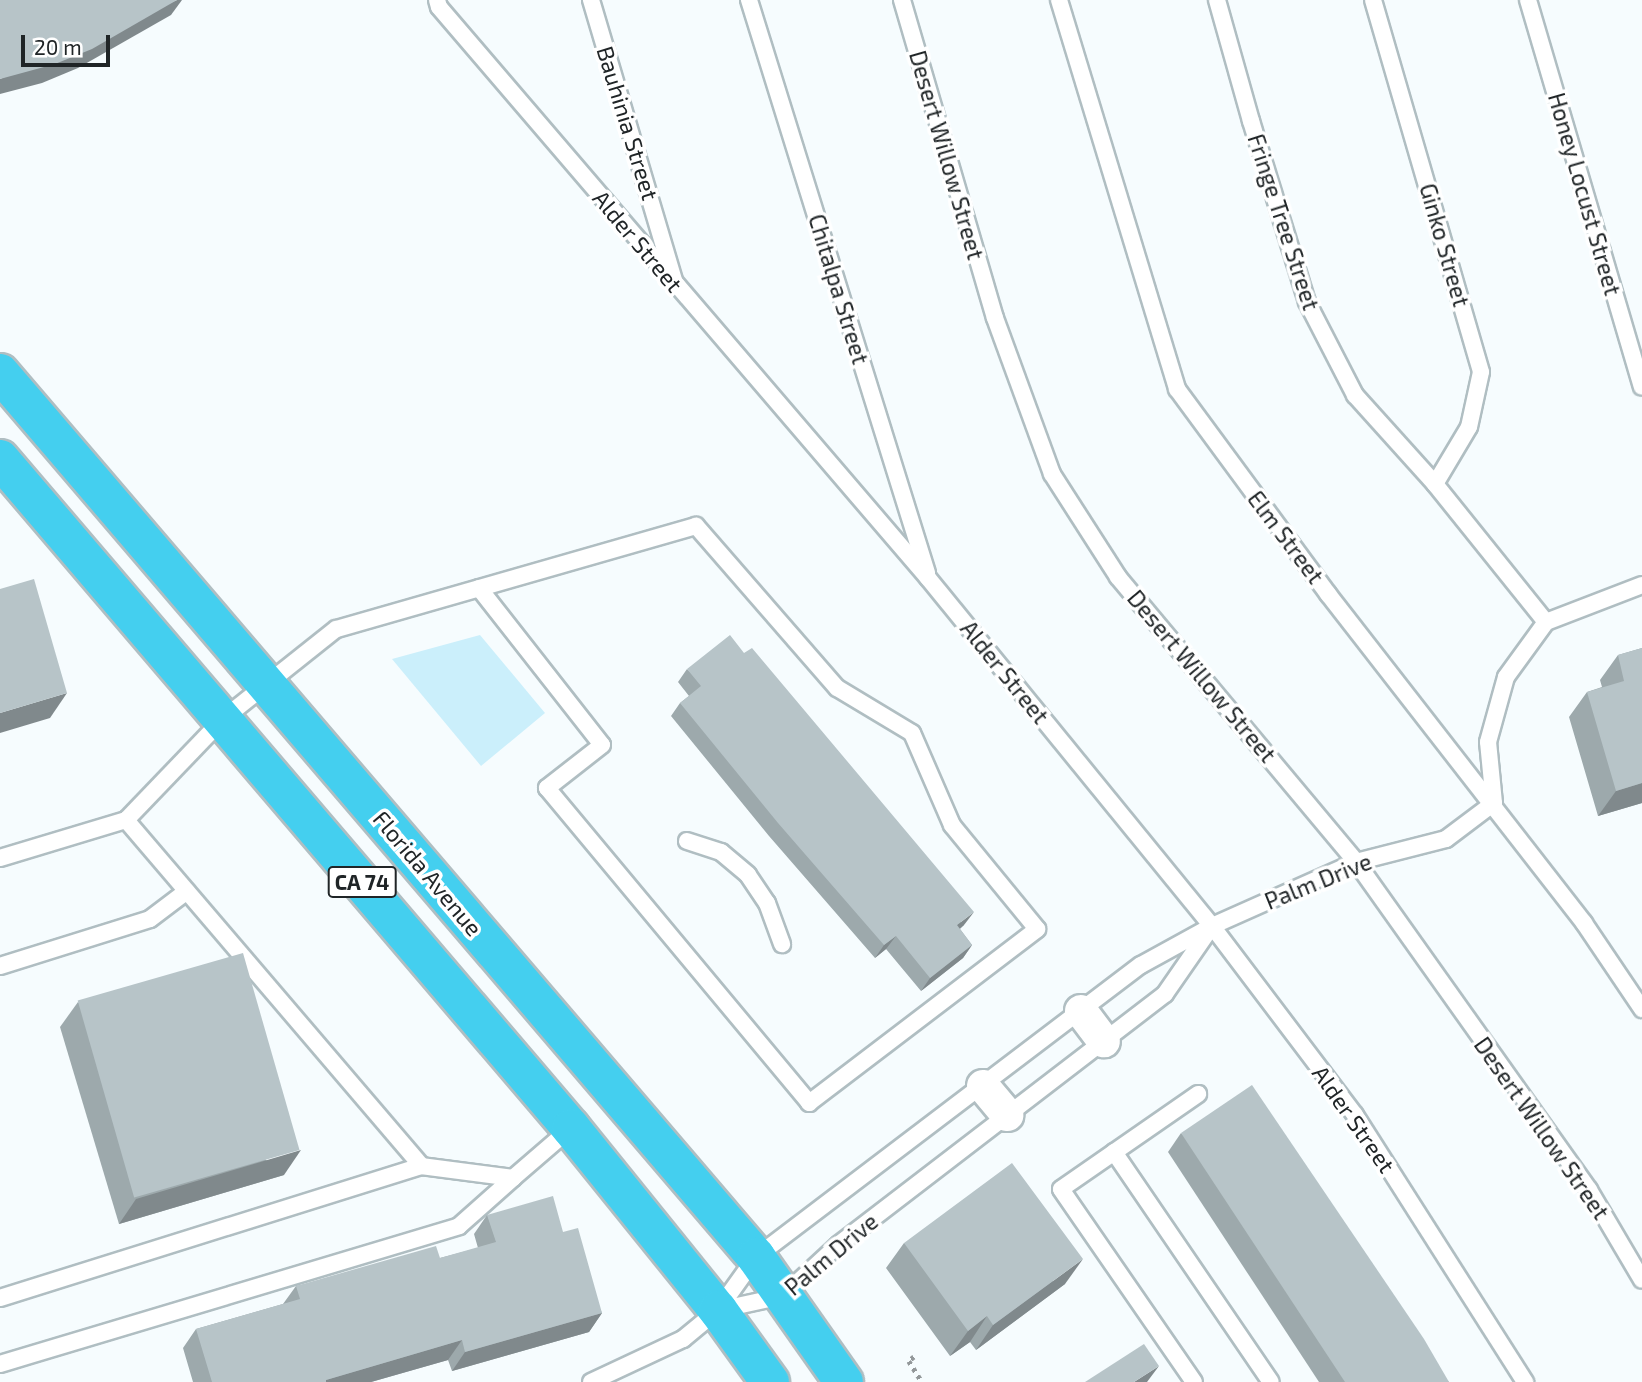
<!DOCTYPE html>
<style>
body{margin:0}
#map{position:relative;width:1642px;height:1382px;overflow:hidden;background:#f6fcfe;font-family:"Exo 2",sans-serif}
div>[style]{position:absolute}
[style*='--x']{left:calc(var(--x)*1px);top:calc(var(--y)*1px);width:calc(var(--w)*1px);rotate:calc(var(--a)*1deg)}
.green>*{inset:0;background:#cbeffb}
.path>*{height:4.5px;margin-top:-2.25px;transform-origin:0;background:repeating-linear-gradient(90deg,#93989a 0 3.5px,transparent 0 8.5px)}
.roads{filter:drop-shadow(2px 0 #b0bec2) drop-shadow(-2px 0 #b0bec2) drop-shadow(0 2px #b0bec2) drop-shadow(0 -2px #b0bec2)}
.service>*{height:16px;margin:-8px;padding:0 8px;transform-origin:8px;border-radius:8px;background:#fff}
.minor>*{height:32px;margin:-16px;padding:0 16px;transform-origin:16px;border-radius:16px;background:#fff}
.trunk>*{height:38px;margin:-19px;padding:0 19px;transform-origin:19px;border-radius:19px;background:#44cfef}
.wall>*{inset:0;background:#9da9ac}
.shaded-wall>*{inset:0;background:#80898c}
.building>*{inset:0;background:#b7c4c8;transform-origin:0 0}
span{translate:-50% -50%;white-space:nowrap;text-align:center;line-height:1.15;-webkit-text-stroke:7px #fff;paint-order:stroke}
.shield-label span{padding:2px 5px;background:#fff;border:2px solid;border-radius:5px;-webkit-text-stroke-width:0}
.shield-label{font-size:21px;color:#202527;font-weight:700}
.street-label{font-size:23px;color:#202527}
.scale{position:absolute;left:21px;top:35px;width:89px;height:32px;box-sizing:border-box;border:4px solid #202527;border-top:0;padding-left:9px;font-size:21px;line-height:24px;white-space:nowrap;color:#202527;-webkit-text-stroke:5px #fff;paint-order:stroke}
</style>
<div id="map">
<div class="green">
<div style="clip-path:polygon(480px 635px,545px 713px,481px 766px,392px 659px)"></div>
</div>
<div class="path">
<div style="--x:914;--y:1357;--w:6;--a:141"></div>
<div style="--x:909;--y:1361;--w:25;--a:58"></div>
</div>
<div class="roads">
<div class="service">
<div style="--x:437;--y:0;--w:7;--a:74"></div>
<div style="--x:439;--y:7;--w:752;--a:49.42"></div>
<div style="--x:928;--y:578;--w:449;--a:50.8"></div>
<div style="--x:1212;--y:926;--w:237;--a:52.9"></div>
<div style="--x:1355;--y:1115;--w:317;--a:57.5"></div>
<div style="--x:591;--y:0;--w:292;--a:73.5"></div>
<div style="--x:749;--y:0;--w:600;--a:72.74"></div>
<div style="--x:902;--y:0;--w:331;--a:73.7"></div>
<div style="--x:995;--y:318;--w:166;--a:69.9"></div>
<div style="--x:1052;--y:474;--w:122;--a:57.3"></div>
<div style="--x:1118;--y:577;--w:371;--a:50.1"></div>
<div style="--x:1356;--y:862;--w:402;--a:54.6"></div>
<div style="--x:1589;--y:1190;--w:104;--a:59.5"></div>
<div style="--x:1059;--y:0;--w:407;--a:73.1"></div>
<div style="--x:1177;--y:389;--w:255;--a:53.6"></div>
<div style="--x:1328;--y:594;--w:417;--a:52.1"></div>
<div style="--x:1584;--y:923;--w:104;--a:56"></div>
<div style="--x:1217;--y:0;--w:126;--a:74.3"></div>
<div style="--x:1251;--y:121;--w:189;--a:72.8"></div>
<div style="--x:1307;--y:302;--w:105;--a:62.7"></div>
<div style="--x:1355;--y:395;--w:120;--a:48"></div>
<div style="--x:1435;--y:484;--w:177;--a:51.2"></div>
<div style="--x:1373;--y:0;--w:387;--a:73.8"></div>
<div style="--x:1481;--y:372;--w:56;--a:102.3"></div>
<div style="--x:1469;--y:427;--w:66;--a:120.8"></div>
<div style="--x:1528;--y:0;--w:403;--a:73.6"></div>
<div style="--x:479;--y:588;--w:199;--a:51.9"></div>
<div style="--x:602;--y:745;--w:70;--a:142"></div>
<div style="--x:547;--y:788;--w:410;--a:50.2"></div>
<div style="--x:809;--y:1103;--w:287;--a:-37.3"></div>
<div style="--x:1037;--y:929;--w:134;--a:-129.3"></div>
<div style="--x:952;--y:825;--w:100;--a:-113.5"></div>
<div style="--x:912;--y:733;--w:87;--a:-149"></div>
<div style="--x:837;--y:688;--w:215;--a:-131"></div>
<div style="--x:696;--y:526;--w:374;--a:164"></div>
<div style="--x:336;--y:629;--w:144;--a:141.5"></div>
<div style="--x:223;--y:719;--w:140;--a:133.8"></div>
<div style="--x:126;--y:820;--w:455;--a:49.5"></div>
<div style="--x:421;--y:1166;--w:93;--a:7.4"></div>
<div style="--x:513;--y:1178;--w:77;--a:-40.8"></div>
<div style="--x:687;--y:841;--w:36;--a:18"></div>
<div style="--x:721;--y:852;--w:35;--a:40"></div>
<div style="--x:748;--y:875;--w:34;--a:56"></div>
<div style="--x:767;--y:903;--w:44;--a:69.9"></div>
<div style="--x:0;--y:858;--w:132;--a:-16.8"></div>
<div style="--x:1212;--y:926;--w:83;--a:124.7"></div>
<div style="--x:1165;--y:994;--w:412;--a:142.5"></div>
<div style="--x:838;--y:1245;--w:75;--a:137.2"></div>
<div style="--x:783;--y:1296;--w:66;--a:167.8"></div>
<div style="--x:718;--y:1310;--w:65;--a:-54.4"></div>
<div style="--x:756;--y:1257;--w:483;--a:-37.2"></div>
<div style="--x:1141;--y:965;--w:81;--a:-28.8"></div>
<div style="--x:1212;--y:926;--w:158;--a:-24"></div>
<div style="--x:1356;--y:862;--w:93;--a:-14.3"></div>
<div style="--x:1446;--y:839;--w:60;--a:-36.9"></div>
<div style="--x:1494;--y:803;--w:61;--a:-95.6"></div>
<div style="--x:1488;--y:742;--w:67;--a:-74.5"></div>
<div style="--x:1506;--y:677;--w:68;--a:-54"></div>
<div style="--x:1546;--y:622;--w:103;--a:-21.1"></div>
<div style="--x:0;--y:966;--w:157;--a:-17.4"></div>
<div style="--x:150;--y:919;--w:46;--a:-37.1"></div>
<div style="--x:1114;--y:1152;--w:278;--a:55.7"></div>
<div style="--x:0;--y:1298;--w:441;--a:-17.4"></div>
<div style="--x:0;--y:1364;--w:479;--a:-16.7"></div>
<div style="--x:459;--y:1226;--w:72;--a:-41.6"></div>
<div style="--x:591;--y:1382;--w:102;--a:-25.1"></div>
<div style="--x:683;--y:1339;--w:45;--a:-39.6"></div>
<div style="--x:1194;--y:1382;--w:234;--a:-124.6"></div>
<div style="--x:1061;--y:1189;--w:167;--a:-34.7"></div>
</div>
<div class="minor">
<div style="--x:1081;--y:1011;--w:38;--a:53"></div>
<div style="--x:983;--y:1086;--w:38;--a:50"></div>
</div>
<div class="trunk">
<div style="--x:0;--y:373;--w:1163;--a:49.46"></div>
<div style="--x:756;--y:1257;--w:153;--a:54.9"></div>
<div style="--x:0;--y:459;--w:880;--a:49.52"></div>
<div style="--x:571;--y:1128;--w:234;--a:51.1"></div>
<div style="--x:718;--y:1310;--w:89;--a:54.2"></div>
</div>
</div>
<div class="wall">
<div style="clip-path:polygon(1642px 648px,1642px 803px,1598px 816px,1569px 717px,1587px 692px,1602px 687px,1600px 680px,1618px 655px)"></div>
<div style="clip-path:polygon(687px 669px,964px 925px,960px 929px,972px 945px,963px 958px,921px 991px,886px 949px,875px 958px,769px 836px,671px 716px,680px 703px,689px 696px,678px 682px)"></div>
<div style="clip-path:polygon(78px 1002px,284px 1175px,119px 1224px,60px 1027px)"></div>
<div style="clip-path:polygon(1181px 1133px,1449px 1382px,1319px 1382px,1168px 1152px)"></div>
<div style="clip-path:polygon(487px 1215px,563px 1232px,602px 1313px,589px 1332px,452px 1371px,448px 1360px,371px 1382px,193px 1382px,183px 1348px,196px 1329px,283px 1304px,296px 1286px,440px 1258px,478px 1248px,474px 1234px)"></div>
<div style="clip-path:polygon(904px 1243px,1065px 1284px,976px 1350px,970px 1342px,950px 1356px,886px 1268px)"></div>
</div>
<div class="shaded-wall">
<div style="clip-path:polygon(177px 0,182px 0,171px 15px,78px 68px,42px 83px,0 94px,0 79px)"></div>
<div style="clip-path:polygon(67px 693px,50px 718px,0 733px,0 713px)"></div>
<div style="clip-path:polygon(1642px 783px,1642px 803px,1598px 816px,1616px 791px)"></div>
<div style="clip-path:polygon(974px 912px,964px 925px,948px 938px,957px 925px)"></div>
<div style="clip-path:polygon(896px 936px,886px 949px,875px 958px,884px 945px)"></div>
<div style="clip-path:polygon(972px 945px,963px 958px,921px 991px,930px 978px)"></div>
<div style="clip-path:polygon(301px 1150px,284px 1175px,119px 1224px,136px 1199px)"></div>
<div style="clip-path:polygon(1083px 1259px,1065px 1284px,976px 1350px,993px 1325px)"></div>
<div style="clip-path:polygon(602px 1313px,589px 1332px,452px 1371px,465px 1352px)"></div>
<div style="clip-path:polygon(987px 1316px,970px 1342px,950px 1356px,968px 1331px)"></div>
<div style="clip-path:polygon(462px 1340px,448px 1360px,371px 1382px,324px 1382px,326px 1380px)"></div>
<div style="clip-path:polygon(1159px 1366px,1147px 1382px,1134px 1382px)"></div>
</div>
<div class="building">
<div style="clip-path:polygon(0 0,177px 0,92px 49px,55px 64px,0 79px)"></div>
<div style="clip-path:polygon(34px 579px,67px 693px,0 713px,0 589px)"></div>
<div style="clip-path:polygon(730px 635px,744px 653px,752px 648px,974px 912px,957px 925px,972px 945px,930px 978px,896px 936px,884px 945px,778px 823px,680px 703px,701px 686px,687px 669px)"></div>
<div style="clip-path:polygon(1642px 648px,1642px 783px,1616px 791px,1587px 692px,1624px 681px,1618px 655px)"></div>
<div style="left:243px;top:953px;width:205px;height:172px;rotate:74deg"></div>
<div style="clip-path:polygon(1252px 1085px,1424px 1339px,1449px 1382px,1345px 1382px,1181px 1133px)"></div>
<div style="clip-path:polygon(1012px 1163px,1083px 1259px,993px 1325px,987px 1316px,968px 1331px,904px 1243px)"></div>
<div style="clip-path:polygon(553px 1196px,563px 1232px,578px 1228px,602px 1313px,465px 1352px,462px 1340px,326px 1380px,326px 1382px,212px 1382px,196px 1329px,300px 1299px,296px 1286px,436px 1246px,440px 1258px,496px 1242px,487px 1215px)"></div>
<div style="clip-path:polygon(1144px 1344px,1159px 1366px,1134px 1382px,1085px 1382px)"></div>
</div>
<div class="shield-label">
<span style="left:362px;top:882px">CA 74</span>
</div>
<div class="street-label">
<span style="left:628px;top:123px;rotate:73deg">Bauhinia Street</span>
<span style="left:947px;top:155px;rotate:74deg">Desert Willow Street</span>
<span style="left:1585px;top:194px;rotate:74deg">Honey Locust Street</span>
<span style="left:1284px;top:222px;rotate:72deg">Fringe Tree Street</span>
<span style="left:638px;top:241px;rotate:50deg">Alder Street</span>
<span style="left:1445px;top:245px;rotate:74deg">Ginko Street</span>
<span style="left:839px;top:289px;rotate:73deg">Chitalpa Street</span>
<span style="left:1286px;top:537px;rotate:53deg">Elm Street</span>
<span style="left:1005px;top:672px;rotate:51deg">Alder Street</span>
<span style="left:1202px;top:676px;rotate:50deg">Desert Willow Street</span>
<span style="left:428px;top:873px;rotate:50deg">Florida Avenue</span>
<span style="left:1318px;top:881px;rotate:-22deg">Palm Drive</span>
<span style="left:1354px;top:1119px;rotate:55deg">Alder Street</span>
<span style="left:1542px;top:1128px;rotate:55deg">Desert Willow Street</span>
<span style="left:831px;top:1254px;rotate:-40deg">Palm Drive</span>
</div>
<div class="scale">20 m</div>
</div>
